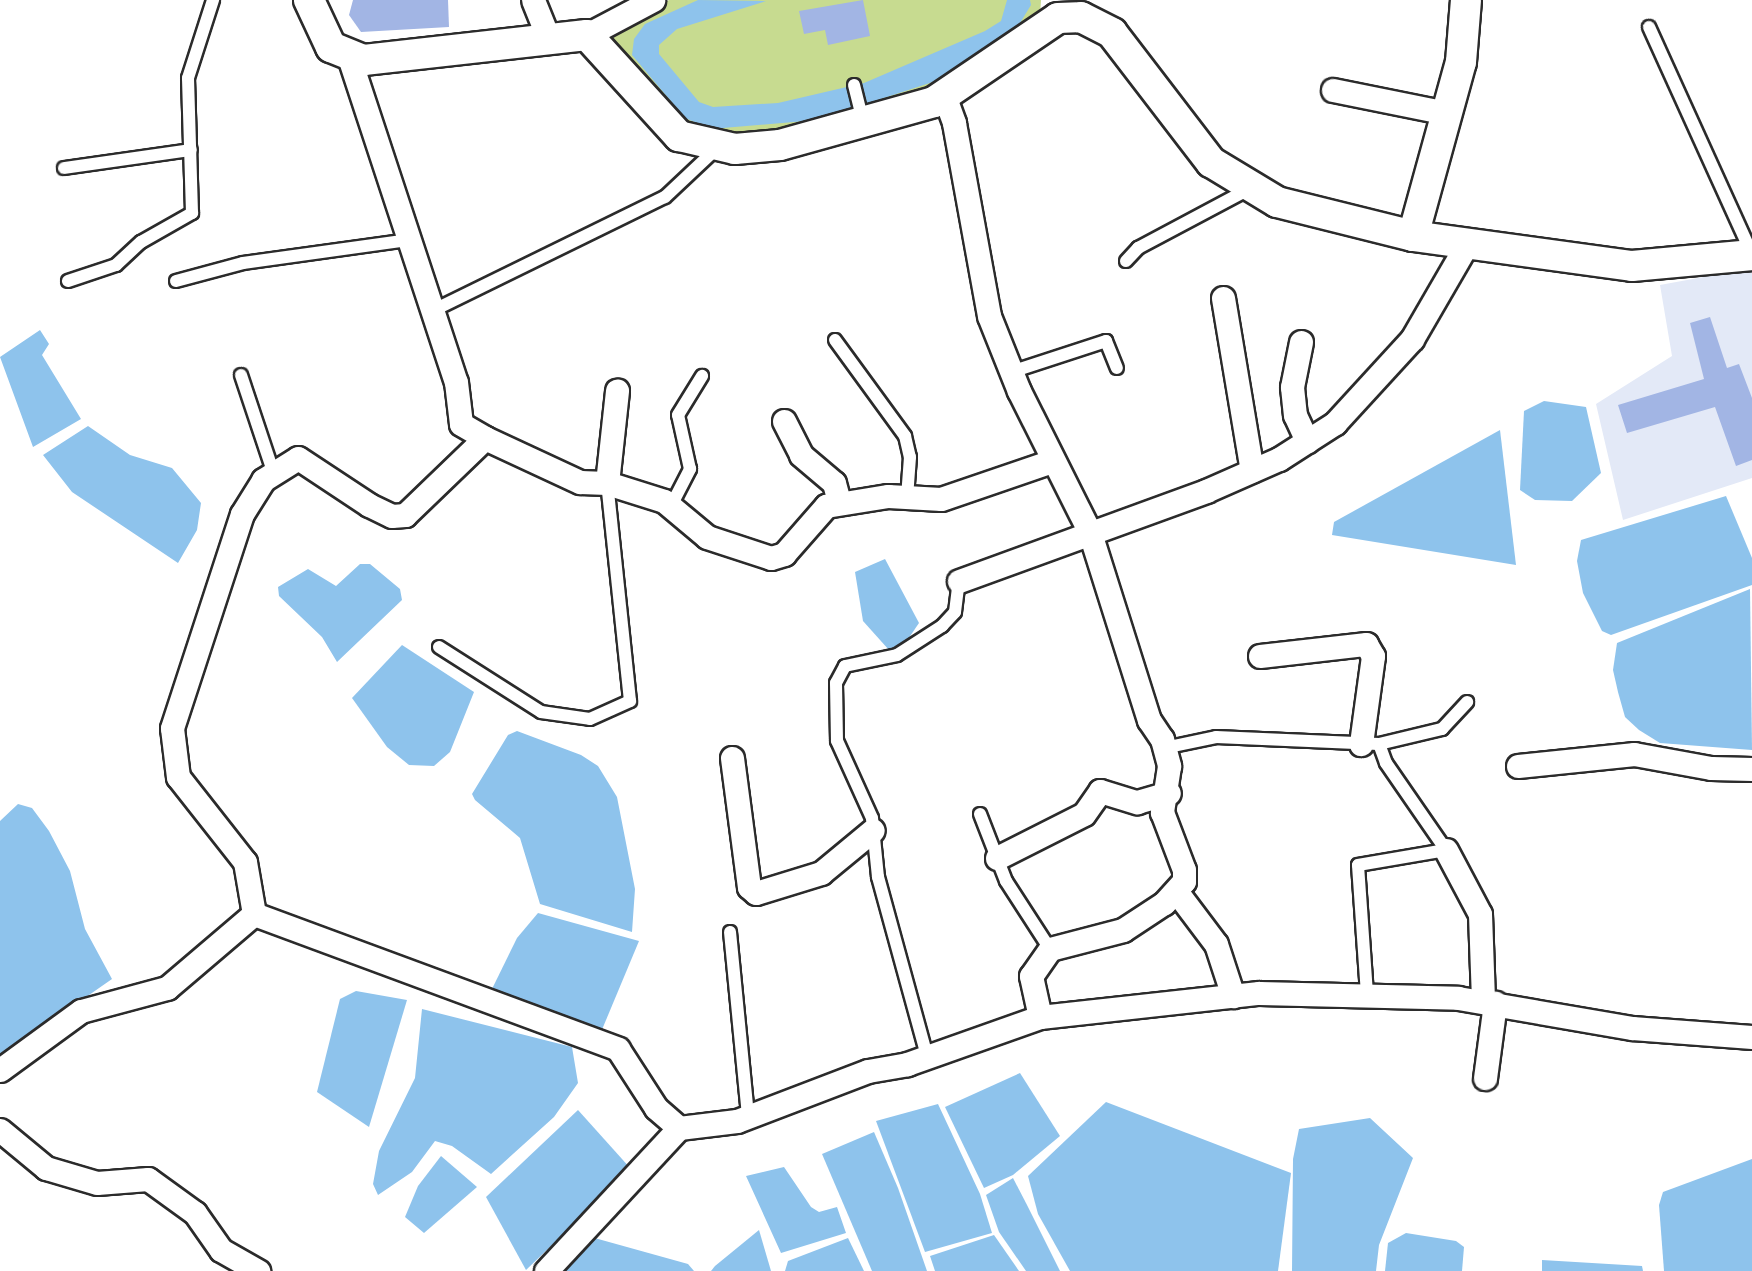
<!DOCTYPE html>
<style>
body{margin:0}
#map{position:relative;width:1752px;height:1271px;overflow:hidden;background:#fff;font-family:Pangolin,sans-serif}
div>[style]{position:absolute}
[style*='--x']{left:calc(var(--x)*1px);top:calc(var(--y)*1px);width:calc(var(--w)*1px);rotate:calc(var(--a)*1deg)}
.built>*{inset:0;background:#e3e9f7}
.green>*{inset:0;background:#c7db90}
.water>*{inset:0;background:#8ec3ec}
.building>*{inset:0;background:#a2b5e4}
.roads{filter:drop-shadow(2px 0 #2b2b2b) drop-shadow(-2px 0 #2b2b2b) drop-shadow(0 2px #2b2b2b) drop-shadow(0 -2px #2b2b2b)}
.service>*{height:12px;margin:-6px;padding:0 6px;transform-origin:6px;border-radius:6px;background:#fff}
.minor>*{height:23px;margin:-11.5px;padding:0 11.5px;transform-origin:11.5px;border-radius:11.5px;background:#fff}
.tertiary>*{height:30px;margin:-15px;padding:0 15px;transform-origin:15px;border-radius:15px;background:#fff}
span{translate:-50% -50%;white-space:nowrap;text-align:center;line-height:1.15;-webkit-text-stroke:6px #fff;paint-order:stroke}
</style>
<div id="map">
<div class="built">
<div style="clip-path:polygon(1736px 271px,1752px 271px,1752px 478px,1623px 520px,1596px 404px,1672px 356px,1660px 285px)"></div>
</div>
<div class="green">
<div style="clip-path:polygon(669px 0,1041px 0,1040px 15px,931px 92px,816px 127px,724px 137px,692px 132px,614px 46px,614px 36px,627px 23px)"></div>
</div>
<div class="water">
<div style="clip-path:polygon(698px 0,766px 1px,677px 29px,659px 45px,659px 54px,699px 102px,713px 107px,778px 103px,864px 83px,985px 31px,1001px 21px,1007px 0,1030px 0,1031px 5px,1017px 28px,945px 78px,817px 120px,711px 129px,685px 118px,632px 55px,634px 39px,645px 24px)"></div>
<div style="clip-path:polygon(40px 330px,49px 344px,42px 355px,81px 419px,33px 447px,0 357px)"></div>
<div style="clip-path:polygon(1544px 401px,1586px 407px,1601px 473px,1572px 501px,1535px 500px,1520px 490px,1524px 411px)"></div>
<div style="clip-path:polygon(88px 426px,130px 455px,172px 468px,201px 503px,197px 530px,178px 563px,72px 492px,43px 455px)"></div>
<div style="clip-path:polygon(1500px 430px,1516px 565px,1332px 535px,1334px 522px)"></div>
<div style="clip-path:polygon(1726px 496px,1752px 558px,1752px 585px,1611px 635px,1602px 631px,1583px 593px,1577px 561px,1581px 540px)"></div>
<div style="clip-path:polygon(885px 559px,919px 623px,904px 645px,889px 650px,863px 621px,855px 572px)"></div>
<div style="clip-path:polygon(360px 564px,370px 564px,400px 589px,402px 600px,337px 662px,322px 637px,279px 596px,278px 587px,308px 569px,336px 586px)"></div>
<div style="clip-path:polygon(1750px 589px,1752px 750px,1660px 743px,1639px 730px,1625px 717px,1618px 692px,1613px 670px,1617px 643px)"></div>
<div style="clip-path:polygon(402px 645px,474px 692px,450px 752px,434px 766px,409px 765px,387px 747px,352px 698px)"></div>
<div style="clip-path:polygon(517px 731px,581px 755px,598px 766px,617px 797px,635px 889px,632px 932px,540px 904px,520px 838px,475px 800px,472px 794px,508px 735px)"></div>
<div style="clip-path:polygon(18px 804px,32px 808px,49px 831px,70px 871px,85px 929px,112px 979px,0 1057px,0 821px)"></div>
<div style="clip-path:polygon(538px 913px,639px 941px,601px 1032px,491px 991px,517px 938px)"></div>
<div style="clip-path:polygon(356px 991px,407px 1000px,369px 1127px,317px 1092px,340px 999px)"></div>
<div style="clip-path:polygon(422px 1009px,572px 1047px,578px 1083px,554px 1117px,491px 1174px,452px 1146px,435px 1141px,412px 1172px,378px 1195px,373px 1184px,379px 1151px,415px 1078px)"></div>
<div style="clip-path:polygon(1020px 1073px,1060px 1136px,1013px 1175px,984px 1188px,945px 1107px)"></div>
<div style="clip-path:polygon(1106px 1102px,1291px 1173px,1278px 1271px,1070px 1271px,1038px 1214px,1028px 1176px)"></div>
<div style="clip-path:polygon(938px 1104px,980px 1194px,992px 1233px,925px 1252px,876px 1121px)"></div>
<div style="clip-path:polygon(578px 1110px,631px 1169px,526px 1270px,486px 1197px)"></div>
<div style="clip-path:polygon(1370px 1118px,1413px 1158px,1379px 1245px,1376px 1271px,1292px 1271px,1293px 1159px,1299px 1129px)"></div>
<div style="clip-path:polygon(874px 1132px,898px 1188px,927px 1271px,872px 1271px,822px 1154px)"></div>
<div style="clip-path:polygon(441px 1156px,477px 1187px,424px 1233px,405px 1217px,418px 1186px)"></div>
<div style="clip-path:polygon(1752px 1159px,1752px 1271px,1664px 1271px,1659px 1205px,1663px 1192px)"></div>
<div style="clip-path:polygon(784px 1167px,811px 1207px,819px 1212px,837px 1207px,846px 1233px,781px 1253px,746px 1176px)"></div>
<div style="clip-path:polygon(1013px 1178px,1027px 1205px,1060px 1271px,1026px 1271px,999px 1232px,986px 1195px)"></div>
<div style="clip-path:polygon(759px 1230px,771px 1271px,711px 1271px,715px 1266px)"></div>
<div style="clip-path:polygon(1406px 1233px,1456px 1241px,1464px 1247px,1462px 1271px,1385px 1271px,1388px 1243px)"></div>
<div style="clip-path:polygon(994px 1235px,1019px 1271px,935px 1271px,930px 1256px)"></div>
<div style="clip-path:polygon(591px 1237px,688px 1264px,694px 1271px,564px 1271px)"></div>
<div style="clip-path:polygon(848px 1238px,864px 1271px,785px 1271px,788px 1261px)"></div>
<div style="clip-path:polygon(1542px 1260px,1642px 1266px,1643px 1271px,1542px 1271px)"></div>
</div>
<div class="building">
<div style="clip-path:polygon(353px 0,448px 0,449px 27px,361px 32px,349px 15px)"></div>
<div style="clip-path:polygon(863px 0,870px 36px,828px 45px,825px 30px,804px 34px,799px 11px)"></div>
<div style="clip-path:polygon(1710px 317px,1727px 368px,1739px 364px,1752px 398px,1752px 460px,1736px 466px,1715px 407px,1627px 433px,1618px 405px,1704px 379px,1690px 323px)"></div>
</div>
<div class="roads">
<div class="service">
<div style="--x:1649;--y:27;--w:249;--a:65.6"></div>
<div style="--x:854;--y:85;--w:38;--a:76"></div>
<div style="--x:64;--y:168;--w:128;--a:-8.1"></div>
<div style="--x:1126;--y:261;--w:18;--a:-47"></div>
<div style="--x:1138;--y:248;--w:128;--a:-28"></div>
<div style="--x:68;--y:281;--w:51;--a:-18.4"></div>
<div style="--x:116;--y:265;--w:34;--a:-43"></div>
<div style="--x:141;--y:242;--w:59;--a:-29.6"></div>
<div style="--x:192;--y:213;--w:135;--a:-91.7"></div>
<div style="--x:188;--y:78;--w:82;--a:-72.2"></div>
<div style="--x:176;--y:281;--w:69;--a:-15"></div>
<div style="--x:243;--y:263;--w:168;--a:-7.9"></div>
<div style="--x:432;--y:311;--w:259;--a:-26.1"></div>
<div style="--x:665;--y:197;--w:73;--a:-43.3"></div>
<div style="--x:835;--y:340;--w:119;--a:53.9"></div>
<div style="--x:905;--y:436;--w:22;--a:77"></div>
<div style="--x:910;--y:457;--w:41;--a:94.2"></div>
<div style="--x:1011;--y:372;--w:100;--a:-18.1"></div>
<div style="--x:1106;--y:341;--w:29;--a:68"></div>
<div style="--x:241;--y:375;--w:101;--a:71.6"></div>
<div style="--x:671;--y:506;--w:42;--a:-62.8"></div>
<div style="--x:690;--y:469;--w:55;--a:-102.5"></div>
<div style="--x:678;--y:415;--w:46;--a:-58.4"></div>
<div style="--x:439;--y:647;--w:121;--a:32.5"></div>
<div style="--x:541;--y:712;--w:49;--a:8.1"></div>
<div style="--x:590;--y:719;--w:44;--a:-24.2"></div>
<div style="--x:630;--y:701;--w:219;--a:-96"></div>
<div style="--x:1164;--y:748;--w:53;--a:-11.9"></div>
<div style="--x:1216;--y:737;--w:163;--a:2.5"></div>
<div style="--x:1379;--y:744;--w:65;--a:-13.4"></div>
<div style="--x:1442;--y:729;--w:37;--a:-47"></div>
<div style="--x:980;--y:814;--w:72;--a:68.8"></div>
<div style="--x:1006;--y:881;--w:81;--a:57.1"></div>
<div style="--x:730;--y:932;--w:186;--a:84.4"></div>
<div style="--x:1367;--y:994;--w:129;--a:-94"></div>
<div style="--x:1358;--y:865;--w:89;--a:-9.7"></div>
<div style="--x:1446;--y:850;--w:106;--a:-124.6"></div>
<div style="--x:1386;--y:763;--w:20;--a:-110"></div>
<div style="--x:927;--y:1056;--w:186;--a:-105.3"></div>
<div style="--x:878;--y:877;--w:59;--a:-95.8"></div>
<div style="--x:872;--y:818;--w:85;--a:-114.4"></div>
<div style="--x:837;--y:741;--w:58;--a:-91"></div>
<div style="--x:836;--y:683;--w:19;--a:-62"></div>
<div style="--x:845;--y:666;--w:53;--a:-11.9"></div>
<div style="--x:897;--y:655;--w:54;--a:-32.8"></div>
<div style="--x:942;--y:626;--w:19;--a:-47"></div>
<div style="--x:955;--y:612;--w:31;--a:-83"></div>
</div>
<div class="minor">
<div style="--x:533;--y:0;--w:40;--a:68"></div>
<div style="--x:587;--y:35;--w:75;--a:-27.9"></div>
<div style="--x:348;--y:54;--w:345;--a:71.8"></div>
<div style="--x:456;--y:382;--w:42;--a:83.2"></div>
<div style="--x:461;--y:424;--w:28;--a:30"></div>
<div style="--x:485;--y:438;--w:105;--a:24.9"></div>
<div style="--x:580;--y:482;--w:27;--a:2"></div>
<div style="--x:607;--y:483;--w:60;--a:17.5"></div>
<div style="--x:664;--y:501;--w:56;--a:39.9"></div>
<div style="--x:707;--y:537;--w:67;--a:18.2"></div>
<div style="--x:771;--y:558;--w:14;--a:-17"></div>
<div style="--x:784;--y:554;--w:64;--a:-48.8"></div>
<div style="--x:826;--y:506;--w:63;--a:-9.2"></div>
<div style="--x:888;--y:496;--w:53;--a:3.2"></div>
<div style="--x:941;--y:499;--w:117;--a:-18.9"></div>
<div style="--x:1333;--y:90;--w:116;--a:11.4"></div>
<div style="--x:944;--y:95;--w:30;--a:70"></div>
<div style="--x:954;--y:123;--w:196;--a:79.7"></div>
<div style="--x:989;--y:316;--w:81;--a:68.2"></div>
<div style="--x:1019;--y:391;--w:159;--a:63.4"></div>
<div style="--x:1090;--y:533;--w:196;--a:72.5"></div>
<div style="--x:1149;--y:720;--w:23;--a:56"></div>
<div style="--x:1162;--y:739;--w:28;--a:75"></div>
<div style="--x:1169;--y:766;--w:47;--a:98.7"></div>
<div style="--x:1162;--y:812;--w:62;--a:69.2"></div>
<div style="--x:1184;--y:870;--w:11;--a:90"></div>
<div style="--x:1184;--y:881;--w:30;--a:132"></div>
<div style="--x:1164;--y:903;--w:49;--a:146.6"></div>
<div style="--x:1123;--y:930;--w:75;--a:165.4"></div>
<div style="--x:1050;--y:949;--w:33;--a:125"></div>
<div style="--x:1031;--y:976;--w:42;--a:77.6"></div>
<div style="--x:1223;--y:298;--w:175;--a:80.5"></div>
<div style="--x:1301;--y:342;--w:46;--a:101.3"></div>
<div style="--x:1292;--y:387;--w:28;--a:84"></div>
<div style="--x:1295;--y:415;--w:29;--a:65"></div>
<div style="--x:784;--y:421;--w:38;--a:63"></div>
<div style="--x:801;--y:455;--w:43;--a:40.3"></div>
<div style="--x:834;--y:483;--w:20;--a:75"></div>
<div style="--x:607;--y:483;--w:93;--a:-83.8"></div>
<div style="--x:959;--y:581;--w:263;--a:-20"></div>
<div style="--x:1206;--y:491;--w:80;--a:-23.7"></div>
<div style="--x:1279;--y:459;--w:67;--a:-32.7"></div>
<div style="--x:1335;--y:423;--w:114;--a:-47.5"></div>
<div style="--x:1412;--y:339;--w:110;--a:-59.9"></div>
<div style="--x:1260;--y:656;--w:107;--a:-6.5"></div>
<div style="--x:1366;--y:644;--w:14;--a:60"></div>
<div style="--x:1373;--y:656;--w:89;--a:97.8"></div>
<div style="--x:732;--y:758;--w:130;--a:82.5"></div>
<div style="--x:749;--y:887;--w:9;--a:41"></div>
<div style="--x:756;--y:893;--w:68;--a:-17.1"></div>
<div style="--x:821;--y:873;--w:67;--a:-39.6"></div>
<div style="--x:1518;--y:766;--w:117;--a:-5.9"></div>
<div style="--x:1634;--y:754;--w:78;--a:10.3"></div>
<div style="--x:1711;--y:768;--w:41;--a:1.4"></div>
<div style="--x:1446;--y:850;--w:72;--a:62"></div>
<div style="--x:1480;--y:914;--w:87;--a:88"></div>
<div style="--x:997;--y:858;--w:97;--a:-26.8"></div>
<div style="--x:1084;--y:814;--w:28;--a:-55"></div>
<div style="--x:1100;--y:791;--w:39;--a:17"></div>
<div style="--x:1137;--y:802;--w:33;--a:-16"></div>
<div style="--x:1176;--y:891;--w:66;--a:53"></div>
<div style="--x:1216;--y:944;--w:55;--a:71.9"></div>
<div style="--x:254;--y:914;--w:388;--a:20.3"></div>
<div style="--x:618;--y:1049;--w:70;--a:57.2"></div>
<div style="--x:656;--y:1108;--w:30;--a:41"></div>
<div style="--x:679;--y:1128;--w:58;--a:-6.9"></div>
<div style="--x:737;--y:1121;--w:140;--a:-20.9"></div>
<div style="--x:868;--y:1071;--w:40;--a:-10"></div>
<div style="--x:907;--y:1064;--w:141;--a:-19.5"></div>
<div style="--x:1040;--y:1017;--w:220;--a:-6.3"></div>
<div style="--x:1259;--y:993;--w:199;--a:1.4"></div>
<div style="--x:1458;--y:998;--w:177;--a:9.8"></div>
<div style="--x:1632;--y:1028;--w:120;--a:4.3"></div>
<div style="--x:0;--y:1070;--w:100;--a:-36.1"></div>
<div style="--x:81;--y:1011;--w:89;--a:-15"></div>
<div style="--x:167;--y:988;--w:114;--a:-40.4"></div>
<div style="--x:254;--y:914;--w:53;--a:-99.8"></div>
<div style="--x:245;--y:862;--w:108;--a:-128.2"></div>
<div style="--x:178;--y:777;--w:49;--a:-97"></div>
<div style="--x:172;--y:728;--w:225;--a:-71.9"></div>
<div style="--x:242;--y:514;--w:40;--a:-58"></div>
<div style="--x:263;--y:480;--w:41;--a:-32.2"></div>
<div style="--x:298;--y:458;--w:85;--a:33.5"></div>
<div style="--x:369;--y:505;--w:25;--a:26"></div>
<div style="--x:392;--y:516;--w:13;--a:-4"></div>
<div style="--x:405;--y:515;--w:111;--a:-43.9"></div>
<div style="--x:1485;--y:1078;--w:76;--a:-82.4"></div>
<div style="--x:0;--y:1130;--w:60;--a:39.6"></div>
<div style="--x:46;--y:1168;--w:53;--a:16.4"></div>
<div style="--x:97;--y:1183;--w:51;--a:-4.5"></div>
<div style="--x:148;--y:1179;--w:58;--a:35.9"></div>
<div style="--x:195;--y:1213;--w:45;--a:54.9"></div>
<div style="--x:221;--y:1250;--w:43;--a:29.6"></div>
<div style="--x:546;--y:1271;--w:195;--a:-47.1"></div>
</div>
<div class="tertiary">
<div style="--x:309;--y:0;--w:52;--a:64.9"></div>
<div style="--x:331;--y:47;--w:35;--a:22"></div>
<div style="--x:364;--y:60;--w:224;--a:-6.4"></div>
<div style="--x:587;--y:35;--w:137;--a:47.7"></div>
<div style="--x:679;--y:136;--w:57;--a:13.1"></div>
<div style="--x:735;--y:149;--w:45;--a:-5.1"></div>
<div style="--x:780;--y:145;--w:160;--a:-15.6"></div>
<div style="--x:934;--y:102;--w:150;--a:-34.1"></div>
<div style="--x:1058;--y:18;--w:23;--a:-2"></div>
<div style="--x:1081;--y:17;--w:35;--a:27"></div>
<div style="--x:1112;--y:33;--w:163;--a:52.5"></div>
<div style="--x:1211;--y:162;--w:77;--a:31.2"></div>
<div style="--x:1277;--y:202;--w:140;--a:14"></div>
<div style="--x:1413;--y:236;--w:221;--a:7.8"></div>
<div style="--x:1632;--y:266;--w:121;--a:-5.2"></div>
<div style="--x:1413;--y:236;--w:180;--a:-74.6"></div>
<div style="--x:1461;--y:62;--w:62;--a:-85.4"></div>
</div>
</div>
</div>
